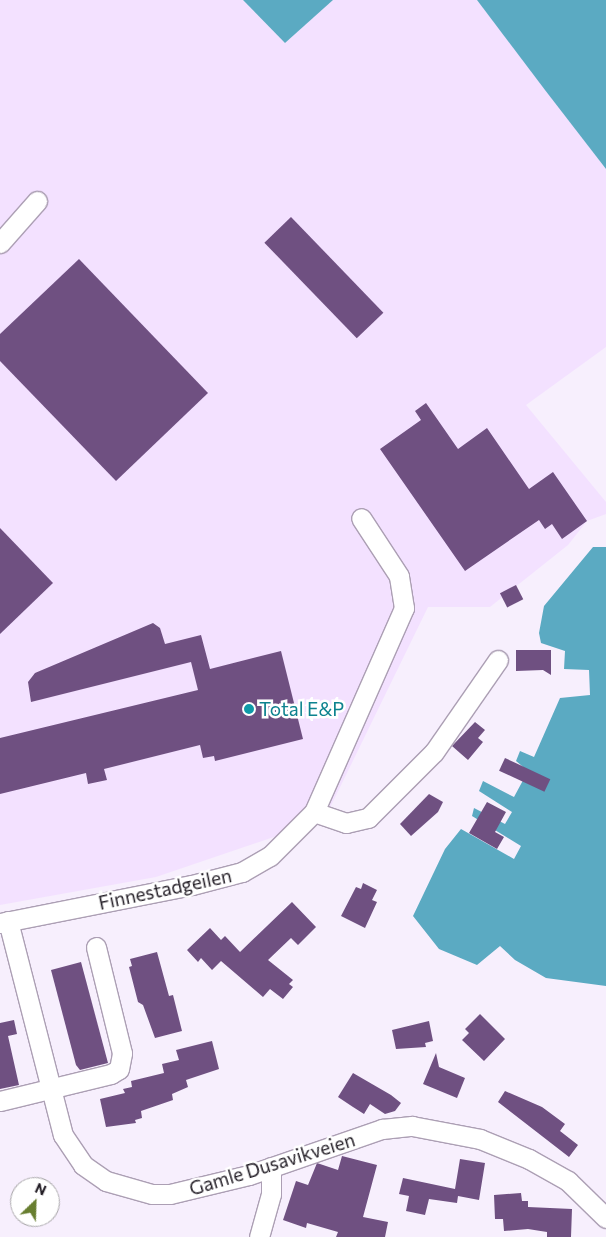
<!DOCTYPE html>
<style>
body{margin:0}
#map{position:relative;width:606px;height:1237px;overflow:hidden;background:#f7effd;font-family:Commissioner,sans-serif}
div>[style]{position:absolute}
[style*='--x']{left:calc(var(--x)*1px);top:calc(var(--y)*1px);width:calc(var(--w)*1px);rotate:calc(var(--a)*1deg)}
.built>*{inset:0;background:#f3e1ff}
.water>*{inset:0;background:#5baac2}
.building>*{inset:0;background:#6f5081;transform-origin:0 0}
.roads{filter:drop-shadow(1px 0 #ac9fb4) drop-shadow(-1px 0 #ac9fb4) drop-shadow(0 1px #ac9fb4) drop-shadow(0 -1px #ac9fb4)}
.minor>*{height:19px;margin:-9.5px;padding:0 9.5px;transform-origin:9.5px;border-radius:9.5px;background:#fff}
.dots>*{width:14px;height:14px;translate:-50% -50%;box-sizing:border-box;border:2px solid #fff;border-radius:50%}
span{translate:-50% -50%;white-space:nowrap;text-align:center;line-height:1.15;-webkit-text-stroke:5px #fff;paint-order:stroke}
.culture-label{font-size:19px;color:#0d838f}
.left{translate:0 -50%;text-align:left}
.street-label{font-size:19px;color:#231e26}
.north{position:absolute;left:10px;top:1177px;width:50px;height:50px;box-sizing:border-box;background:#fff;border:1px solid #a7a5a8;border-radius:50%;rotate:24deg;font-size:14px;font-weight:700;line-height:20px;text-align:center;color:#231e26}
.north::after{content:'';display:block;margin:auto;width:18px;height:22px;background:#687e30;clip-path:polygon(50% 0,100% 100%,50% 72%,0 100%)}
</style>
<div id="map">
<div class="built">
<div style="clip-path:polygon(0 0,243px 0,285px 43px,333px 0,477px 0,606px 169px,606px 347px,526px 405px,606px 502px,606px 514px,587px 521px,568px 545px,490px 607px,428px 607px,324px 820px,156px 877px,0 905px)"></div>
</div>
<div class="water">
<div style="clip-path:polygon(243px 0,333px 0,285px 43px)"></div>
<div style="clip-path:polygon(477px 0,606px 0,606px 169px,545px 90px)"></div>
<div style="clip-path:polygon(593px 547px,606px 547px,606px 986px,546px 978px,515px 960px,500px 946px,477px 965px,439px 949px,413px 916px,445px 849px,461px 829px,514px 859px,521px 846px,472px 816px,474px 808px,505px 824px,512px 812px,479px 791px,483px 781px,514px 797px,528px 771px,516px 761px,520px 751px,534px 757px,560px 698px,590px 695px,589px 670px,564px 669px,565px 651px,541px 643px,539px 633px,544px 606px)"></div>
</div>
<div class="building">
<div style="left:291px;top:217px;width:133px;height:37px;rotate:46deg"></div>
<div style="clip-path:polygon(79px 259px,208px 393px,116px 481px,0 361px,0 334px)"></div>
<div style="clip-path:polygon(426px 403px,458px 449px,487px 428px,529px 489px,553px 472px,587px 521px,562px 539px,552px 524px,545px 529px,539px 520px,465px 571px,380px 449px,421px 420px,415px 411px)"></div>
<div style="clip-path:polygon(0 528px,53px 583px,0 634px)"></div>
<div style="left:516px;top:585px;width:16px;height:18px;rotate:63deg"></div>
<div style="clip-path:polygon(153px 623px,160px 628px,165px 644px,201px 635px,210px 669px,281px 651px,303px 739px,215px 761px,214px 756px,203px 758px,200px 745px,104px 769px,107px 780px,88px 784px,86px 773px,0 794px,0 738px,198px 690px,191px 662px,31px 702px,28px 682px,35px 673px)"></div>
<div style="clip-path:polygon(516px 650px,551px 650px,551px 675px,543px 670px,516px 671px)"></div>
<div style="clip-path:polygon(475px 722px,485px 730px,478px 738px,483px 742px,468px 760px,452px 746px)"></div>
<div style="left:505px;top:758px;width:50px;height:14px;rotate:25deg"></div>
<div style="clip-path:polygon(429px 794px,443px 802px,438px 812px,411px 836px,400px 824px)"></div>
<div style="clip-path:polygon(487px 802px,506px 812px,495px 832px,504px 837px,497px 849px,469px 833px)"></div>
<div style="clip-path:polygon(363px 883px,377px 890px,372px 900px,377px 902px,365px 928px,341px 916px,356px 887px,361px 889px)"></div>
<div style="clip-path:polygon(292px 902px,316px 927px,298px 945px,291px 938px,268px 960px,293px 980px,289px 984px,293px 987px,283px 999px,270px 989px,263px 997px,221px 961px,212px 970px,201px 958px,198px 962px,187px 950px,210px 928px,221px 940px,225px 936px,240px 952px)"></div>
<div style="clip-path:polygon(157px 952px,169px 996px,173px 995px,182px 1031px,155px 1038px,143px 1005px,138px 1002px,129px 967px,132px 966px,130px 959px)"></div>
<div style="clip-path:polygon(81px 962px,108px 1063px,80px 1070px,76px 1065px,51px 970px)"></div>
<div style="clip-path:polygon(480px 1014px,505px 1039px,484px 1061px,462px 1040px,469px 1033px,465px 1029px)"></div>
<div style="clip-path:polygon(14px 1020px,17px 1034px,8px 1036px,19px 1085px,0 1089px,0 1023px)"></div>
<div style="clip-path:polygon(429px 1021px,433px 1041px,425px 1043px,426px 1047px,396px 1049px,392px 1030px)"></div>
<div style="clip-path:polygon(212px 1041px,219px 1069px,186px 1080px,188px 1087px,172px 1094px,173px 1100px,141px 1111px,142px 1118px,135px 1120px,136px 1123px,106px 1127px,100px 1099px,125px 1093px,123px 1089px,132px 1087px,131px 1081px,164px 1073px,162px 1064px,179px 1060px,176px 1050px)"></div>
<div style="clip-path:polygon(436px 1053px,439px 1067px,465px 1078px,457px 1098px,423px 1084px)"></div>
<div style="clip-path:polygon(353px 1073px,391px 1095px,401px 1103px,395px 1111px,385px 1114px,370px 1104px,364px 1114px,353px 1107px,338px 1097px)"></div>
<div style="clip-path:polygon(505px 1091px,542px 1107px,565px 1124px,560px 1131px,578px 1145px,569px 1157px,498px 1102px)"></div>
<div style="clip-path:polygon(342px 1156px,377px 1165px,363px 1217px,388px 1222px,385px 1237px,336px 1237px,338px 1232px,307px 1223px,306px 1228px,283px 1220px,296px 1181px,308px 1185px,317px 1163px,338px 1170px)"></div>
<div style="clip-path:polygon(460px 1159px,485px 1163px,479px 1200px,458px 1196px,457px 1203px,429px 1199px,425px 1215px,406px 1211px,409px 1196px,399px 1194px,403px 1178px,455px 1189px)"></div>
<div style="clip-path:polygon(521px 1193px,522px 1201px,528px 1201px,528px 1207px,572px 1209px,571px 1237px,547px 1237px,547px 1232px,528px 1229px,504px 1231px,503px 1219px,495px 1219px,494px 1195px)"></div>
</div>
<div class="roads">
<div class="minor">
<div style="--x:0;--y:243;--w:56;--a:-48.6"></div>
<div style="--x:314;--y:812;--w:34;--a:19"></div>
<div style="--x:346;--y:823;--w:23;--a:-13"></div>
<div style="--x:368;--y:818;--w:93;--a:-45"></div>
<div style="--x:434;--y:752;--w:112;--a:-55.2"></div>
<div style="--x:8;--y:921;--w:221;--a:75.6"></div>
<div style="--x:63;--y:1135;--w:36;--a:56"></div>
<div style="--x:83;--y:1165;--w:28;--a:35"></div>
<div style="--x:106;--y:1181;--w:48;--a:15.8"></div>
<div style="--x:152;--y:1194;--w:18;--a:0"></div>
<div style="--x:170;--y:1194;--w:81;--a:-13.5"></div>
<div style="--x:249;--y:1175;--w:141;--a:-19.1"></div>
<div style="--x:382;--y:1129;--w:30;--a:-6"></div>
<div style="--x:412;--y:1126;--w:69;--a:10.8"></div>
<div style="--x:480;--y:1139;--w:53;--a:22.2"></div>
<div style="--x:529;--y:1159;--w:45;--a:29.4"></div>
<div style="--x:568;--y:1181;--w:53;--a:44.2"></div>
<div style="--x:0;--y:923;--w:196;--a:-11.2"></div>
<div style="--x:192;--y:885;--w:52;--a:-14.6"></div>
<div style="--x:242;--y:872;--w:32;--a:-30"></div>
<div style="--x:270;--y:856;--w:62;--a:-45"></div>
<div style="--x:314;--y:812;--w:223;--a:-66.2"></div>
<div style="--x:404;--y:608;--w:32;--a:-99"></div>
<div style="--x:399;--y:576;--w:69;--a:-123.2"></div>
<div style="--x:0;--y:1101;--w:114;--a:-13.7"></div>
<div style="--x:111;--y:1074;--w:9;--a:-32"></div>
<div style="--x:119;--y:1069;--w:16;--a:-79"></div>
<div style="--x:122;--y:1053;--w:109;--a:-103.8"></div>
<div style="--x:259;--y:1237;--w:45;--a:-74.4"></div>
<div style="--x:271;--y:1194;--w:27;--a:-90"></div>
</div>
</div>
<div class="dots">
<div style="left:249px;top:709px;background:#0f9aa8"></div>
</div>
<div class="culture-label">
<span class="left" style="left:259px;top:709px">Total E&amp;P</span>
</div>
<div class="street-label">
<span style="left:165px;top:889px;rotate:-12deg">Finnestadgeilen</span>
<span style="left:272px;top:1164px;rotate:-17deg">Gamle Dusavikveien</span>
</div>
<div class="north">N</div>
</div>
